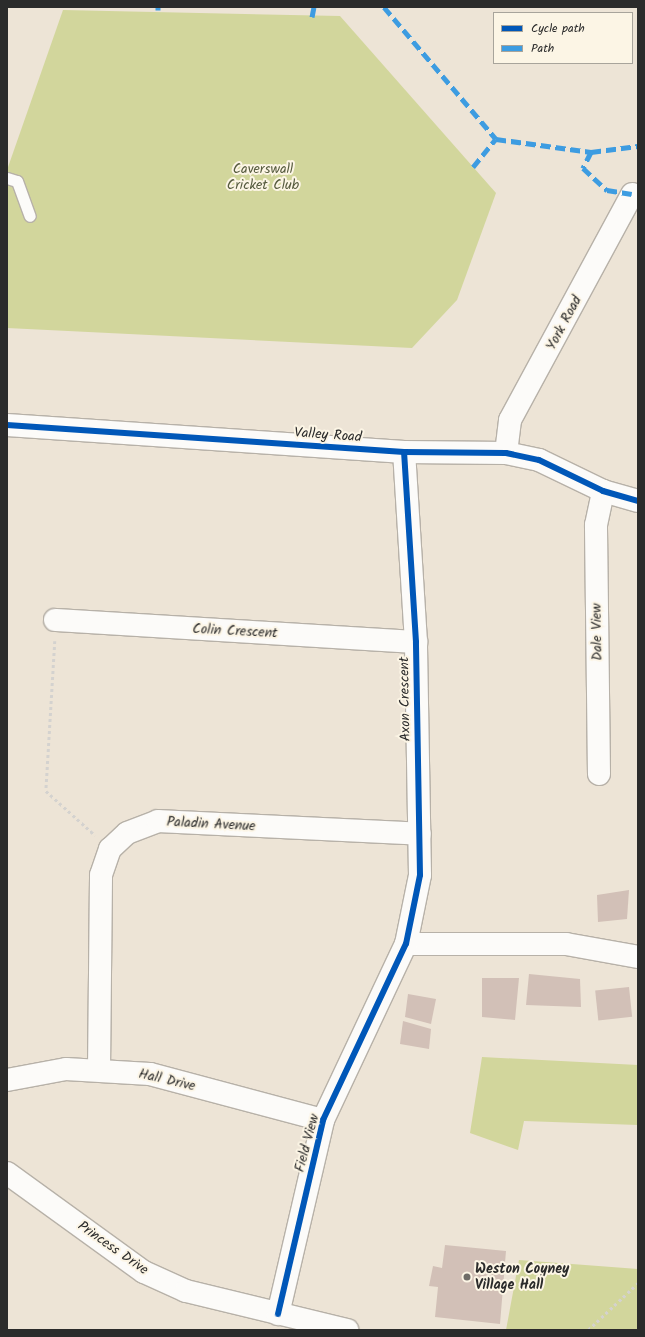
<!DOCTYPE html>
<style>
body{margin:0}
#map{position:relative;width:645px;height:1337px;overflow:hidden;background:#ede4d6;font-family:Kalam,sans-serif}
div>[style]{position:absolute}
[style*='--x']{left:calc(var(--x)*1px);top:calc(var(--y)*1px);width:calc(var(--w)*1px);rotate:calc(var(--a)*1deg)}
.green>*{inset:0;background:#d2d69c}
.building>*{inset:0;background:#d2c0b7;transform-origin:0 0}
.path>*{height:2.5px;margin-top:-1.25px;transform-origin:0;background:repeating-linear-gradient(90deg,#d4d2cf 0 3px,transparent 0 6px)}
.roads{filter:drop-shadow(1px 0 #b7b1a8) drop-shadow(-1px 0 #b7b1a8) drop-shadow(0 1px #b7b1a8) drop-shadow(0 -1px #b7b1a8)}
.service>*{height:11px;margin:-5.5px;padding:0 5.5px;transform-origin:5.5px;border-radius:5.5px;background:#fcfbf9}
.minor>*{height:22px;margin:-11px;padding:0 11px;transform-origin:11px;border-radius:11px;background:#fcfbf9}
.quiet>*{height:5px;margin-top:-2.5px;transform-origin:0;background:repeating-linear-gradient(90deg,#3d9ce1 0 10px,transparent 0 15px)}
.cycleway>*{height:6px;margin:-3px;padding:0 3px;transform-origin:3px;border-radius:3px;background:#0057b8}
.dots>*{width:11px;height:11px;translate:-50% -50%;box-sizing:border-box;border:2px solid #fcf5e5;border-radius:50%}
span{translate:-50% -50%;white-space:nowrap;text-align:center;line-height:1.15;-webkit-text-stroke:4px #fcf5e5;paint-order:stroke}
.park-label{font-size:14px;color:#565b3e}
.street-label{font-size:14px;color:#2b2b2b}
.poi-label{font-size:14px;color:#2b2b2b;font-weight:700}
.left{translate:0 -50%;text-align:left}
.frame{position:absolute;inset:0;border:8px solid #2b2b2b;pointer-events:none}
.legend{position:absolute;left:493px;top:12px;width:140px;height:52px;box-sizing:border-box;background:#fcf5e5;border:1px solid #a8a49b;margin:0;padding:5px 7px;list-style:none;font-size:12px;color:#2b2b2b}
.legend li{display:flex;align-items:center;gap:8px;height:20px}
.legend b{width:20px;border:1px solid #a8a49b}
</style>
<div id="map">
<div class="green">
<div style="clip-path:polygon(63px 10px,340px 16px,496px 193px,457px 300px,412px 348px,7px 328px,7px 170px)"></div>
<div style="clip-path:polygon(482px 1057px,638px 1065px,638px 1125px,524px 1121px,518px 1150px,470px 1133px)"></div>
<div style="clip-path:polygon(519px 1260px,638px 1269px,638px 1330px,506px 1330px)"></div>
</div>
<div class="building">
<div style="clip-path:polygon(629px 890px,627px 919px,598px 922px,597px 895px)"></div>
<div style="clip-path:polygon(529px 974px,580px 979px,581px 1007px,526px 1005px)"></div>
<div style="clip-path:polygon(482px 978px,519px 978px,515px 1020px,482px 1017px)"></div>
<div style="left:629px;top:987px;width:30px;height:34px;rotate:84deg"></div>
<div style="clip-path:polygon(408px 994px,436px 999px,431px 1024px,405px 1017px)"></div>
<div style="clip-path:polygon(403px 1021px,431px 1029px,429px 1049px,400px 1044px)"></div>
<div style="clip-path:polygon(445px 1245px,506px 1251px,500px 1324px,435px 1317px,438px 1287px,429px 1286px,433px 1266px,442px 1268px)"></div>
</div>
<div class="path">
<div style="--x:55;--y:641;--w:150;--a:93.4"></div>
<div style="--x:46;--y:791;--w:66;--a:41.9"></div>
<div style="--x:588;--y:1330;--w:69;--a:-43.2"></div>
</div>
<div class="roads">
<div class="service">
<div style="--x:7;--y:178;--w:10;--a:17"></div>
<div style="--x:17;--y:181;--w:37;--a:70"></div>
</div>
<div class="minor">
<div style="--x:7;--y:425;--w:398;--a:3.9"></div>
<div style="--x:404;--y:452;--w:102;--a:0.6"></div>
<div style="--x:506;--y:453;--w:34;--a:12"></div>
<div style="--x:539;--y:460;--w:71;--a:25.8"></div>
<div style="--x:603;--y:491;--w:36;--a:16"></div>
<div style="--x:506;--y:453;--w:33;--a:-83"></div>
<div style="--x:510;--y:420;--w:257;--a:-61.6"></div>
<div style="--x:55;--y:620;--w:362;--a:3.5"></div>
<div style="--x:599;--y:774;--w:249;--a:-90.7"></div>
<div style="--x:596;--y:525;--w:35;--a:-78"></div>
<div style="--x:406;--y:944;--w:160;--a:0"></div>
<div style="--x:566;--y:944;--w:73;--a:10.2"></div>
<div style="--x:99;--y:1069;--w:194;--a:-89.4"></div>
<div style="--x:101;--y:875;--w:28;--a:-71"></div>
<div style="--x:110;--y:849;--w:23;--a:-43"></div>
<div style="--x:127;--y:833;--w:33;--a:-21"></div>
<div style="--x:158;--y:821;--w:262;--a:2.8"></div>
<div style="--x:7;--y:1080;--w:60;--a:-10.6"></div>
<div style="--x:66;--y:1069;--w:84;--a:3.4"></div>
<div style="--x:150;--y:1074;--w:179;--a:14.9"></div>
<div style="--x:7;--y:1173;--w:169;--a:35.9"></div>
<div style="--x:144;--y:1272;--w:46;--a:24.3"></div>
<div style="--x:186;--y:1291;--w:166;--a:13.6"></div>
<div style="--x:278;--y:1314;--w:199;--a:-76.9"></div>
<div style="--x:323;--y:1120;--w:195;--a:-64.8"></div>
<div style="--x:406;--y:944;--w:70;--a:-78.5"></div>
<div style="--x:420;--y:875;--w:233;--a:-91"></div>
<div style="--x:416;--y:642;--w:190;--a:-93.6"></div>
</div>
</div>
<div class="quiet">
<div style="--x:384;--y:7;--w:173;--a:49.7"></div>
<div style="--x:496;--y:139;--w:96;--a:7.8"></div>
<div style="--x:591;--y:152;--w:47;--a:-7.3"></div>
<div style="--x:158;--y:10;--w:3;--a:-90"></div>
<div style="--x:312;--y:17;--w:10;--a:-79"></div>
<div style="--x:591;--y:152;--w:18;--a:117"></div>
<div style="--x:583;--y:168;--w:33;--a:43"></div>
<div style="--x:607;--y:190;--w:25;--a:9"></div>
<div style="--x:473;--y:167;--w:36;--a:-51"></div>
</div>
<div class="cycleway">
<div style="--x:7;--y:425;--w:398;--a:3.9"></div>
<div style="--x:404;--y:452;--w:102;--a:0.6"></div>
<div style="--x:506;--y:453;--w:34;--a:12"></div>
<div style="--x:539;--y:460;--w:71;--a:25.8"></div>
<div style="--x:603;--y:491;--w:36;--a:16"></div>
<div style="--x:278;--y:1314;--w:199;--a:-76.9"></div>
<div style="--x:323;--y:1120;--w:195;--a:-64.8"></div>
<div style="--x:406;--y:944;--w:70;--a:-78.5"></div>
<div style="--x:420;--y:875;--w:233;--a:-91"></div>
<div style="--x:416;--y:642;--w:190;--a:-93.6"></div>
</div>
<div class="dots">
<div style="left:467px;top:1277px;background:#6f6c67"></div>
</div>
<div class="park-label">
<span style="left:263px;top:177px">Caverswall<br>Cricket Club</span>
</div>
<div class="street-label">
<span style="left:564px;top:323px;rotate:-62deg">York Road</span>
<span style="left:328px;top:435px;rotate:4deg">Valley Road</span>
<span style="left:235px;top:631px;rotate:3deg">Colin Crescent</span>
<span style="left:597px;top:632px;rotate:-91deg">Dale View</span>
<span style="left:405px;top:699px;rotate:-91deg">Axon Crescent</span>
<span style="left:211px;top:824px;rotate:3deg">Paladin Avenue</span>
<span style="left:167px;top:1080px;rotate:13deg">Hall Drive</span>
<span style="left:307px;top:1143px;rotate:-75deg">Field View</span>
<span style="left:113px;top:1248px;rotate:35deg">Princess Drive</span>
</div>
<div class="poi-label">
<span class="left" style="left:475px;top:1277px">Weston Coyney<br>Village Hall</span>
</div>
<div class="frame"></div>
<ul class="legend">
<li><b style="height:5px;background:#0057b8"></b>Cycle path</li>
<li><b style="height:5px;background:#3d9ce1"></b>Path</li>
</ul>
</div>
